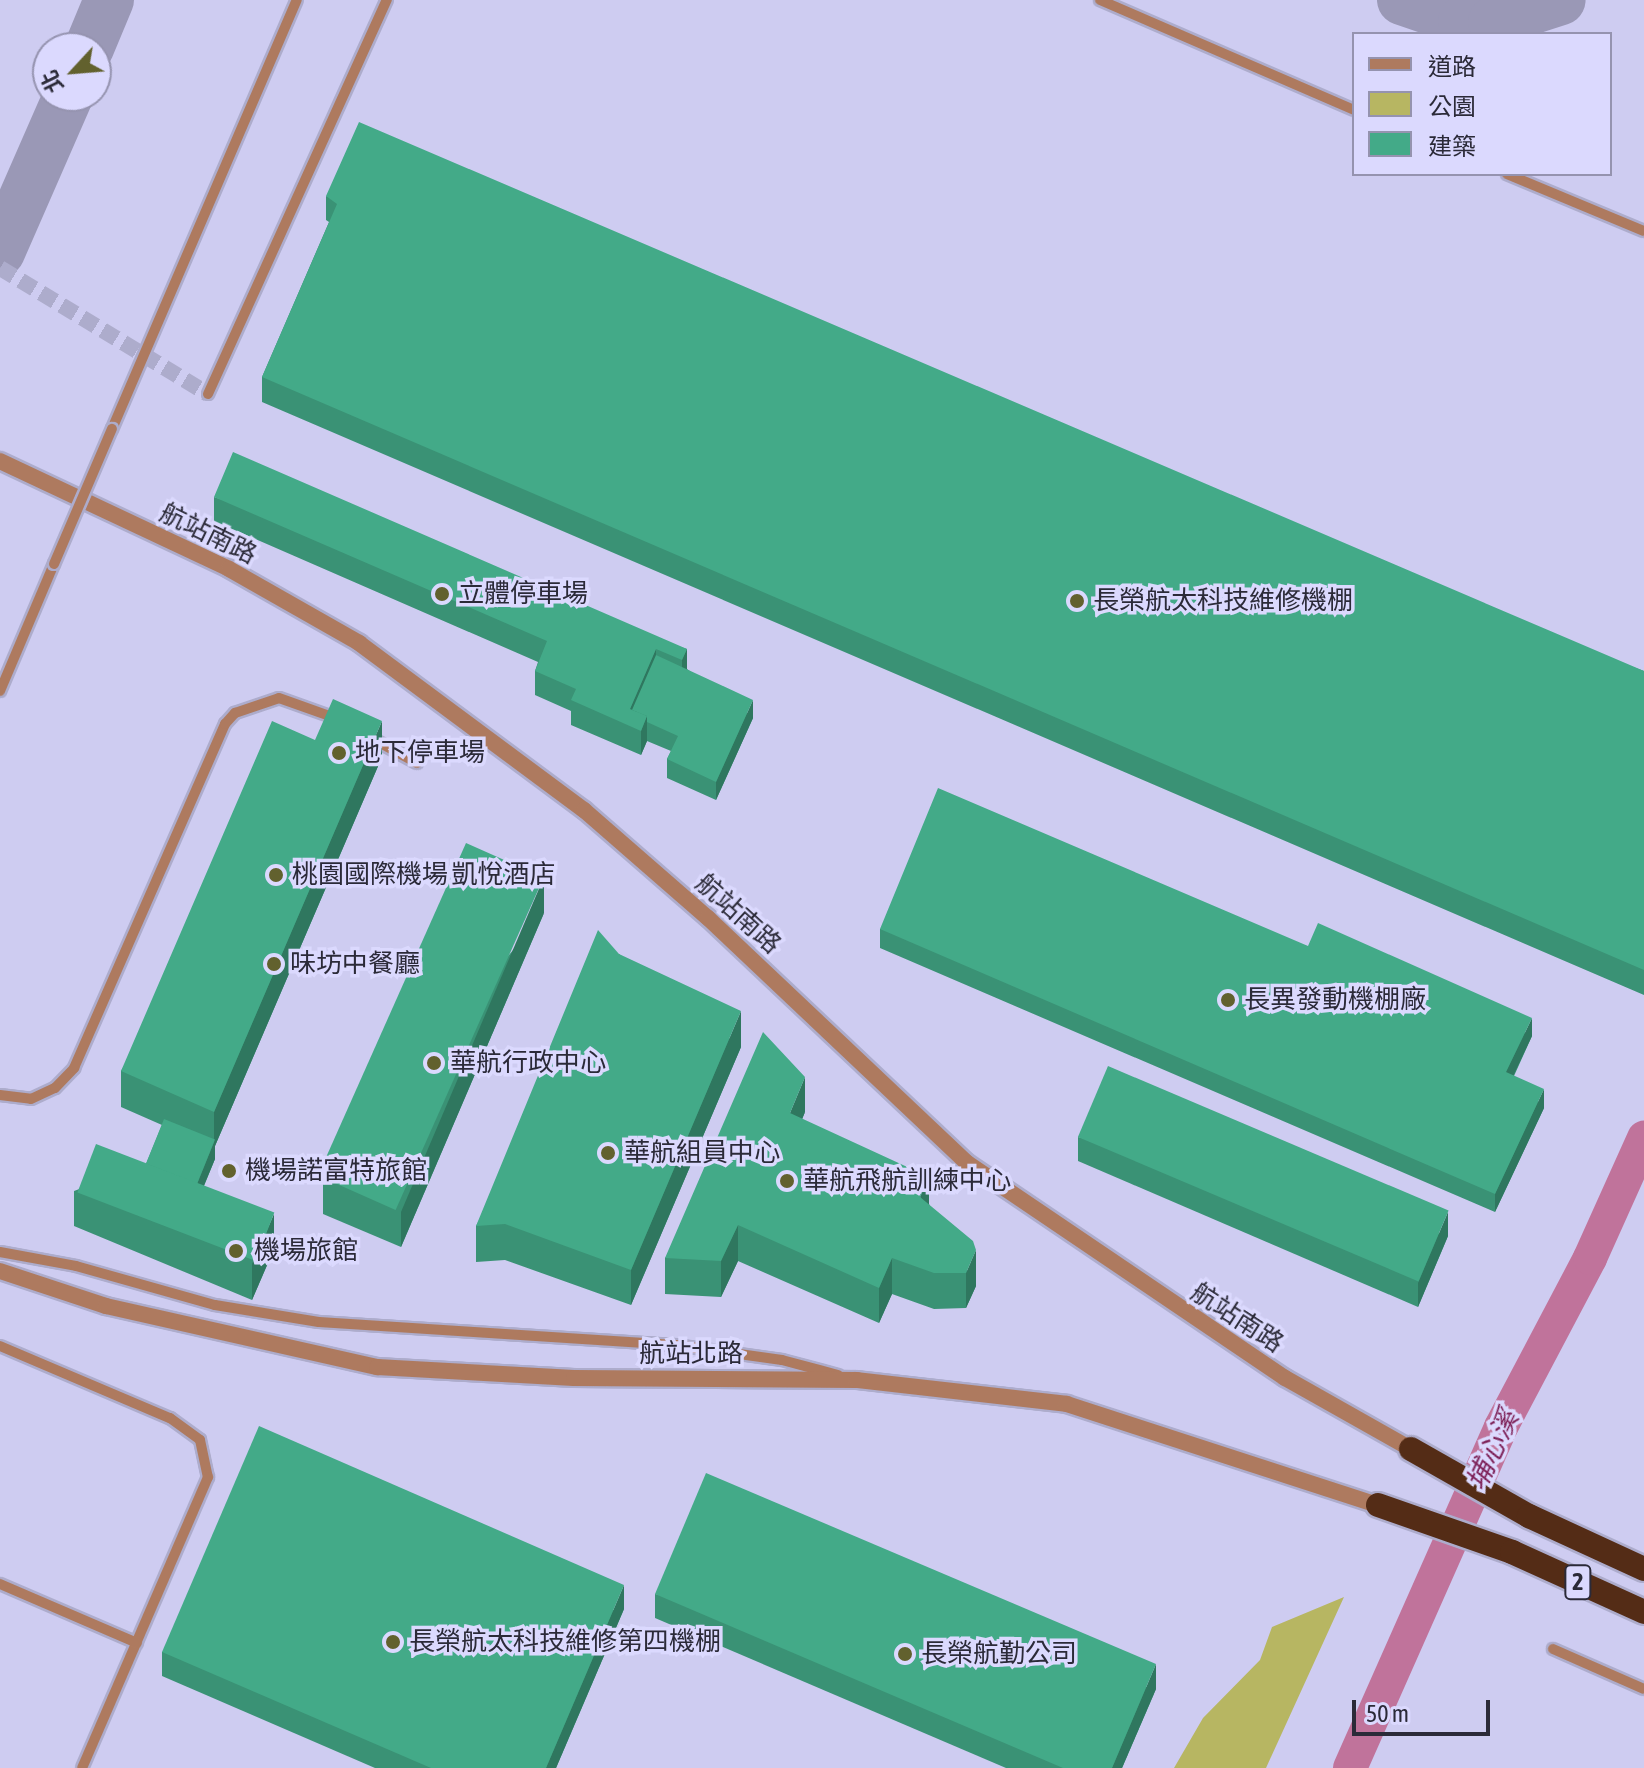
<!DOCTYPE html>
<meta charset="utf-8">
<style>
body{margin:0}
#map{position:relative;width:1644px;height:1768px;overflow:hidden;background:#ceccf1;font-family:"Asap Condensed","Noto Sans TC",sans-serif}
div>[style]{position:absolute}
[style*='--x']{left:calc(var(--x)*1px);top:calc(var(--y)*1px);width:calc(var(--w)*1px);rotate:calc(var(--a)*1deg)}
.green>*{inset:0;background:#b7b662}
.river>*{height:34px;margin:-17px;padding:0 17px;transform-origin:17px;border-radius:17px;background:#c0739b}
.taxiway>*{height:50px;margin:-25px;padding:0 25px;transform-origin:25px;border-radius:25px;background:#9a98b6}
.tertiary-tunnel>*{height:16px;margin-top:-8px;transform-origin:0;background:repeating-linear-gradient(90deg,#adaccc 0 16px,transparent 0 24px)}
.roads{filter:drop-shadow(2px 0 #adaccc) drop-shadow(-2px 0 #adaccc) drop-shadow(0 2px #adaccc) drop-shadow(0 -2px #adaccc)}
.service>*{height:10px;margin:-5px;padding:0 5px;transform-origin:5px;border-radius:5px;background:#ae7a5f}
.tertiary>*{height:16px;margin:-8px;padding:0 8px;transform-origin:8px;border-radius:8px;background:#ae7a5f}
.motorway>*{height:24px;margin:-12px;padding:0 12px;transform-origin:12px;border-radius:12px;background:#542c16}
.bridges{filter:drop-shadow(2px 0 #adaccc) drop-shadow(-2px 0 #adaccc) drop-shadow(0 2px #adaccc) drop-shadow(0 -2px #adaccc)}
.service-bridge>*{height:10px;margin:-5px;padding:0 5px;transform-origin:5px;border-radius:5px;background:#ae7a5f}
.wall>*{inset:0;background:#3a9275}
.shaded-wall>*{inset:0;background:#2f775f}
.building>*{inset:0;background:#43aa88;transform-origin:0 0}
.dots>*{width:22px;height:22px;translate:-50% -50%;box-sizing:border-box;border:4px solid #dbd9fe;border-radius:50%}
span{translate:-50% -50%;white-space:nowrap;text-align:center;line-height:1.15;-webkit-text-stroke:7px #dbd9fe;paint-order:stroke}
.shield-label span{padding:2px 6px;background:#dbd9fe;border:2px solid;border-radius:6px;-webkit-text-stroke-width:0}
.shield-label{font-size:24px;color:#2b2a38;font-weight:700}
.street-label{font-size:26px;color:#2b2a38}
.poi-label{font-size:26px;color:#2b2a38}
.left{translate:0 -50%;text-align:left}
.water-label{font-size:28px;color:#7d2158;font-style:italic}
.legend{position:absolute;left:1352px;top:32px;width:260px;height:144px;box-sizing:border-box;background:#dbd9fe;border:2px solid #9593af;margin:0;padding:10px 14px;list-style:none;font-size:24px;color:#2b2a38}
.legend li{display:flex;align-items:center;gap:16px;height:40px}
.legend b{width:40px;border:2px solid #9593af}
.north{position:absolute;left:32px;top:32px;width:80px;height:80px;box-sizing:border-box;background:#dbd9fe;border:2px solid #9593af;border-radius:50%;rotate:244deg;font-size:22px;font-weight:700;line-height:32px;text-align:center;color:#2b2a38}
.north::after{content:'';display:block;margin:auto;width:28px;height:36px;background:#62612e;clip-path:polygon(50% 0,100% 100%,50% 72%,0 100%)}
.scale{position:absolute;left:1352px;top:1700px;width:138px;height:36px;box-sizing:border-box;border:4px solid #2b2a38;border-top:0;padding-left:10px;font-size:24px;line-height:28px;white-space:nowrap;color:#2b2a38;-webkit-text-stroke:6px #dbd9fe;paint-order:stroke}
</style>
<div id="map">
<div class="green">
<div style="clip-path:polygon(1344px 1597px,1266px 1768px,1174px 1768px,1203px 1718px,1260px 1660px,1272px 1627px)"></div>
</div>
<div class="river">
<div style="--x:1350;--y:1768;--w:373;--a:-66.1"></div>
<div style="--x:1501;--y:1427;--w:191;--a:-62.2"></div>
<div style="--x:1590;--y:1258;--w:132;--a:-65.8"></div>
</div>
<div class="taxiway">
<div style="--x:1402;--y:0;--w:65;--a:19"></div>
<div style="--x:1463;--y:21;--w:30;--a:2"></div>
<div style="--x:1493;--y:22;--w:71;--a:-17.9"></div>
<div style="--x:89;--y:48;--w:52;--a:-67.4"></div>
<div style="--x:0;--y:252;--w:170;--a:-66.4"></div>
</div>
<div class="tertiary-tunnel">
<div style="--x:0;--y:268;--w:243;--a:31.2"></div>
</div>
<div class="roads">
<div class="service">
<div style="--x:1100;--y:0;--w:277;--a:23.4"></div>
<div style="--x:1507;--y:174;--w:148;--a:22.6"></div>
<div style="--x:208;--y:394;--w:433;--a:-65.6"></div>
<div style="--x:112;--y:429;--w:467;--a:-66.7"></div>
<div style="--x:0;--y:691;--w:138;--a:-67"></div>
<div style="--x:373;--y:739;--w:50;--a:28.6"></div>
<div style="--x:0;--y:1095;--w:31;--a:7"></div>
<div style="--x:31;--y:1099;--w:26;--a:-25"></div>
<div style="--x:55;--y:1088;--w:28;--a:-46"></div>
<div style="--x:74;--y:1068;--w:376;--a:-66.3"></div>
<div style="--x:225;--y:724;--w:15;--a:-48"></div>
<div style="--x:235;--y:713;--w:46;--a:-18.8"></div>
<div style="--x:279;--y:698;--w:63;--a:19.6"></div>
<div style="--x:0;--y:1252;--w:77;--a:10.4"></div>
<div style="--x:76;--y:1266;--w:144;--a:15.7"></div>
<div style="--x:215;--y:1305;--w:105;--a:9.3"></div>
<div style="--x:319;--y:1322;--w:357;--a:3.7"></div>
<div style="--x:675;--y:1345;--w:108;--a:8"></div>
<div style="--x:782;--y:1360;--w:58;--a:15"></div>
<div style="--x:0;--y:1346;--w:185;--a:23"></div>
<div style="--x:170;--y:1418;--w:37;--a:36"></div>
<div style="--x:200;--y:1440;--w:38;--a:78"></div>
<div style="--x:208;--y:1477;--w:317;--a:113.4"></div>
<div style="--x:0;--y:1584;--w:149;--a:23.3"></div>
<div style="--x:1553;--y:1649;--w:99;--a:23.7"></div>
</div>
<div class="tertiary">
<div style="--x:0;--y:461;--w:253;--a:25.2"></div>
<div style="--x:229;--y:569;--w:150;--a:29.6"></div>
<div style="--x:359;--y:643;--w:280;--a:36.6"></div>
<div style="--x:584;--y:810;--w:164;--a:41.1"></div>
<div style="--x:708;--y:918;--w:355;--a:43.4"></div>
<div style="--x:966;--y:1162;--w:385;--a:34.1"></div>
<div style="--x:1285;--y:1378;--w:145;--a:29.4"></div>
<div style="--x:0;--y:1271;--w:112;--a:18.3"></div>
<div style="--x:106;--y:1306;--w:278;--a:12.7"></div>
<div style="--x:377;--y:1367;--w:197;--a:3.2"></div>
<div style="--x:574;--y:1378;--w:283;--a:0.4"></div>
<div style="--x:857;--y:1380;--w:211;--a:6.5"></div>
<div style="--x:1067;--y:1404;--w:327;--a:18"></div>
</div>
<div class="motorway">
<div style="--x:1411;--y:1449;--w:136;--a:29.6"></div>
<div style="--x:1529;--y:1516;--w:127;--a:24.7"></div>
<div style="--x:1378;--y:1505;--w:142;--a:19.3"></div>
<div style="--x:1512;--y:1552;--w:145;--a:24.4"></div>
</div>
</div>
<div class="bridges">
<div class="service-bridge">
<div style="--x:54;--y:564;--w:147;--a:-66.8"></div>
</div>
</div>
<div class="wall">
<div style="clip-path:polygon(326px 196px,1644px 671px,1644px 995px,262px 402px,262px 377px,329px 222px,326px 220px)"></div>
<div style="clip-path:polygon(214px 497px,687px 649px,687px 669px,753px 718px,716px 800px,667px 778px,667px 759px,671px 751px,647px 741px,641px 755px,571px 725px,571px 711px,535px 695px,535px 671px,538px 662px,214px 521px)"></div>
<div style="clip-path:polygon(315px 740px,382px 757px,215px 1146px,215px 1159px,204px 1186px,274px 1249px,252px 1300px,74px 1226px,74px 1191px,146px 1164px,162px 1125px,121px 1107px,121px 1071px)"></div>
<div style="clip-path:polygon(544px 913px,401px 1247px,323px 1214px,323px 1178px)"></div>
<div style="clip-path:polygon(880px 929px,1308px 946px,1532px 1036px,1514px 1076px,1544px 1108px,1495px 1212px,880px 948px)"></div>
<div style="clip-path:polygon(619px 954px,741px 1047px,631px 1305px,505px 1260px,476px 1262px,476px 1226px)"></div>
<div style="clip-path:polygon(805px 1112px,802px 1119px,929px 1204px,976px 1286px,966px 1308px,934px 1309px,892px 1294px,879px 1323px,738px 1261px,721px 1297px,665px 1294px,665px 1258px)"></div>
<div style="clip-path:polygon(1078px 1137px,1448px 1236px,1418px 1307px,1078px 1161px)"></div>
<div style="clip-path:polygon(655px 1594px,1156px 1689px,1122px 1768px,1006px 1768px,655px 1618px)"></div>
<div style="clip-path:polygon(624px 1609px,556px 1768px,375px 1768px,162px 1676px,162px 1652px)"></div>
</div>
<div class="shaded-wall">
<div style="clip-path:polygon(656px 649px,656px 673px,630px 726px,630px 709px)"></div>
<div style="clip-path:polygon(687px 649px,687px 673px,682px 685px,682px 660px)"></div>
<div style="clip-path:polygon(753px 700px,753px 718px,716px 800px,716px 782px)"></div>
<div style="clip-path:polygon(647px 716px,647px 741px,641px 755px,641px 731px)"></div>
<div style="clip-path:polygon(382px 721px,382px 757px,215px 1146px,215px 1159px,197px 1202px,197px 1184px,214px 1142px,214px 1112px)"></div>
<div style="clip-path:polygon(544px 877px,544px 913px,401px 1247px,401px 1212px)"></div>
<div style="clip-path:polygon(741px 1011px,741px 1047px,631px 1305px,631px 1270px)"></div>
<div style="clip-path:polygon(1532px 1018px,1532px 1036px,1506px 1091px,1506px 1072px)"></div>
<div style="clip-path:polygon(805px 1077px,805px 1112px,790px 1149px,790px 1113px)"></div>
<div style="clip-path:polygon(1544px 1089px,1544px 1108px,1495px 1212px,1495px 1194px)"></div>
<div style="clip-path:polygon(929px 1177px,929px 1213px,920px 1197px)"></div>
<div style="clip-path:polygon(1448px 1212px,1448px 1236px,1418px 1307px,1418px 1283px)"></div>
<div style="clip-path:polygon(274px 1214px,274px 1249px,252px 1300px,252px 1264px)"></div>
<div style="clip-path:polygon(738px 1225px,738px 1261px,721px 1297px,721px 1261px)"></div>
<div style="clip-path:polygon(976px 1250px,976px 1286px,966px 1308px,966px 1273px)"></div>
<div style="clip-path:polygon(892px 1258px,892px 1294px,879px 1323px,879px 1288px)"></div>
<div style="clip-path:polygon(624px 1585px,624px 1609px,556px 1768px,546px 1768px)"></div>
<div style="clip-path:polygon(1156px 1664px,1156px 1689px,1122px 1768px,1112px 1768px)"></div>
</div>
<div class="building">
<div style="clip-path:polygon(359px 122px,1644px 671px,1644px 970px,262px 377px,337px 204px,326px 196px)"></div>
<div style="clip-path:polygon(233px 452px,687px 649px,682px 660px,656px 649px,630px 709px,647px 716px,641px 731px,571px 700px,576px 689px,535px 671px,547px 641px,214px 497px)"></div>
<div style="clip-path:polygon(656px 655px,753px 700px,716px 782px,667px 759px,678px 736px,647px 722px,647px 716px,632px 710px)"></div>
<div style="clip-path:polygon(333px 699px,382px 721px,214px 1112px,121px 1071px,272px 721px,315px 740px)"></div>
<div style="clip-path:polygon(938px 788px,1308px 946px,1318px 923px,1532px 1018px,1506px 1072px,1544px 1089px,1495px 1194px,880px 929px)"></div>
<div style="left:466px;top:843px;width:85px;height:364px;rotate:24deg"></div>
<div style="clip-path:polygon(598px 930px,619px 954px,741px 1011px,631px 1270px,505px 1224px,476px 1226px)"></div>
<div style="clip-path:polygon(763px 1032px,805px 1077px,790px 1113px,929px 1177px,920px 1197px,973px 1241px,976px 1250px,966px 1273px,934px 1273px,892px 1258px,879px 1288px,738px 1225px,721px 1261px,665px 1258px)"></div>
<div style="left:1108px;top:1066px;width:370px;height:77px;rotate:23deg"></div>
<div style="left:164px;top:1119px;width:55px;height:48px;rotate:22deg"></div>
<div style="left:96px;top:1144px;width:191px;height:52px;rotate:21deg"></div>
<div style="clip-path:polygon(259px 1426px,624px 1585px,546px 1768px,431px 1768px,162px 1652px)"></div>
<div style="clip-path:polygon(706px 1473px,1156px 1664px,1112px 1768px,1063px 1768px,655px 1594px)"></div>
</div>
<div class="dots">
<div style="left:442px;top:594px;background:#62612e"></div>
<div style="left:1077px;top:601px;background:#62612e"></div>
<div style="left:339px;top:753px;background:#62612e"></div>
<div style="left:276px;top:875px;background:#62612e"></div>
<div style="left:274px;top:964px;background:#62612e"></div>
<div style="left:1228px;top:1000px;background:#62612e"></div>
<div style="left:434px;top:1063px;background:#62612e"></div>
<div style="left:608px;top:1153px;background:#62612e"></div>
<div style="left:229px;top:1171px;background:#62612e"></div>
<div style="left:787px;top:1181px;background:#62612e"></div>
<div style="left:236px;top:1251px;background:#62612e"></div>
<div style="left:393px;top:1642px;background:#62612e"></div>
<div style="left:905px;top:1654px;background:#62612e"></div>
</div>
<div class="shield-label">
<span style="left:1578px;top:1582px">2</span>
</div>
<div class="street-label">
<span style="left:208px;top:534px;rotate:26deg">航站南路</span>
<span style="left:738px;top:914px;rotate:42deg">航站南路</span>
<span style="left:1237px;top:1318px;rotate:33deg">航站南路</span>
<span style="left:691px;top:1354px">航站北路</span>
</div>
<div class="poi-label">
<span class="left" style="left:458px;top:594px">立體停車場</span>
<span class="left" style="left:1093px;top:601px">長榮航太科技維修機棚</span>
<span class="left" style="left:355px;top:753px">地下停車場</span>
<span class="left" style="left:292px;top:875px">桃園國際機場 凱悅酒店</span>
<span class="left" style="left:290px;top:964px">味坊中餐廳</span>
<span class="left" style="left:1244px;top:1000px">長異發動機棚廠</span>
<span class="left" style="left:450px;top:1063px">華航行政中心</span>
<span class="left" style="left:624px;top:1153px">華航組員中心</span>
<span class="left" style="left:245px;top:1171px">機場諾富特旅館</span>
<span class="left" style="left:803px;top:1181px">華航飛航訓練中心</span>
<span class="left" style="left:254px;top:1251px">機場旅館</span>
<span class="left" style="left:409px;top:1642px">長榮航太科技維修第四機棚</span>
<span class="left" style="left:921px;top:1654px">長榮航勤公司</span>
</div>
<div class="water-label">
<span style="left:1492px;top:1450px;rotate:-65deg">埔心溪</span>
</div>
<ul class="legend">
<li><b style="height:10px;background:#ae7a5f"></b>道路</li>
<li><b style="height:22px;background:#b7b662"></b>公園</li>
<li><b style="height:22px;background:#43aa88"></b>建築</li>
</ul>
<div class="north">北</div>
<div class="scale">50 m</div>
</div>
